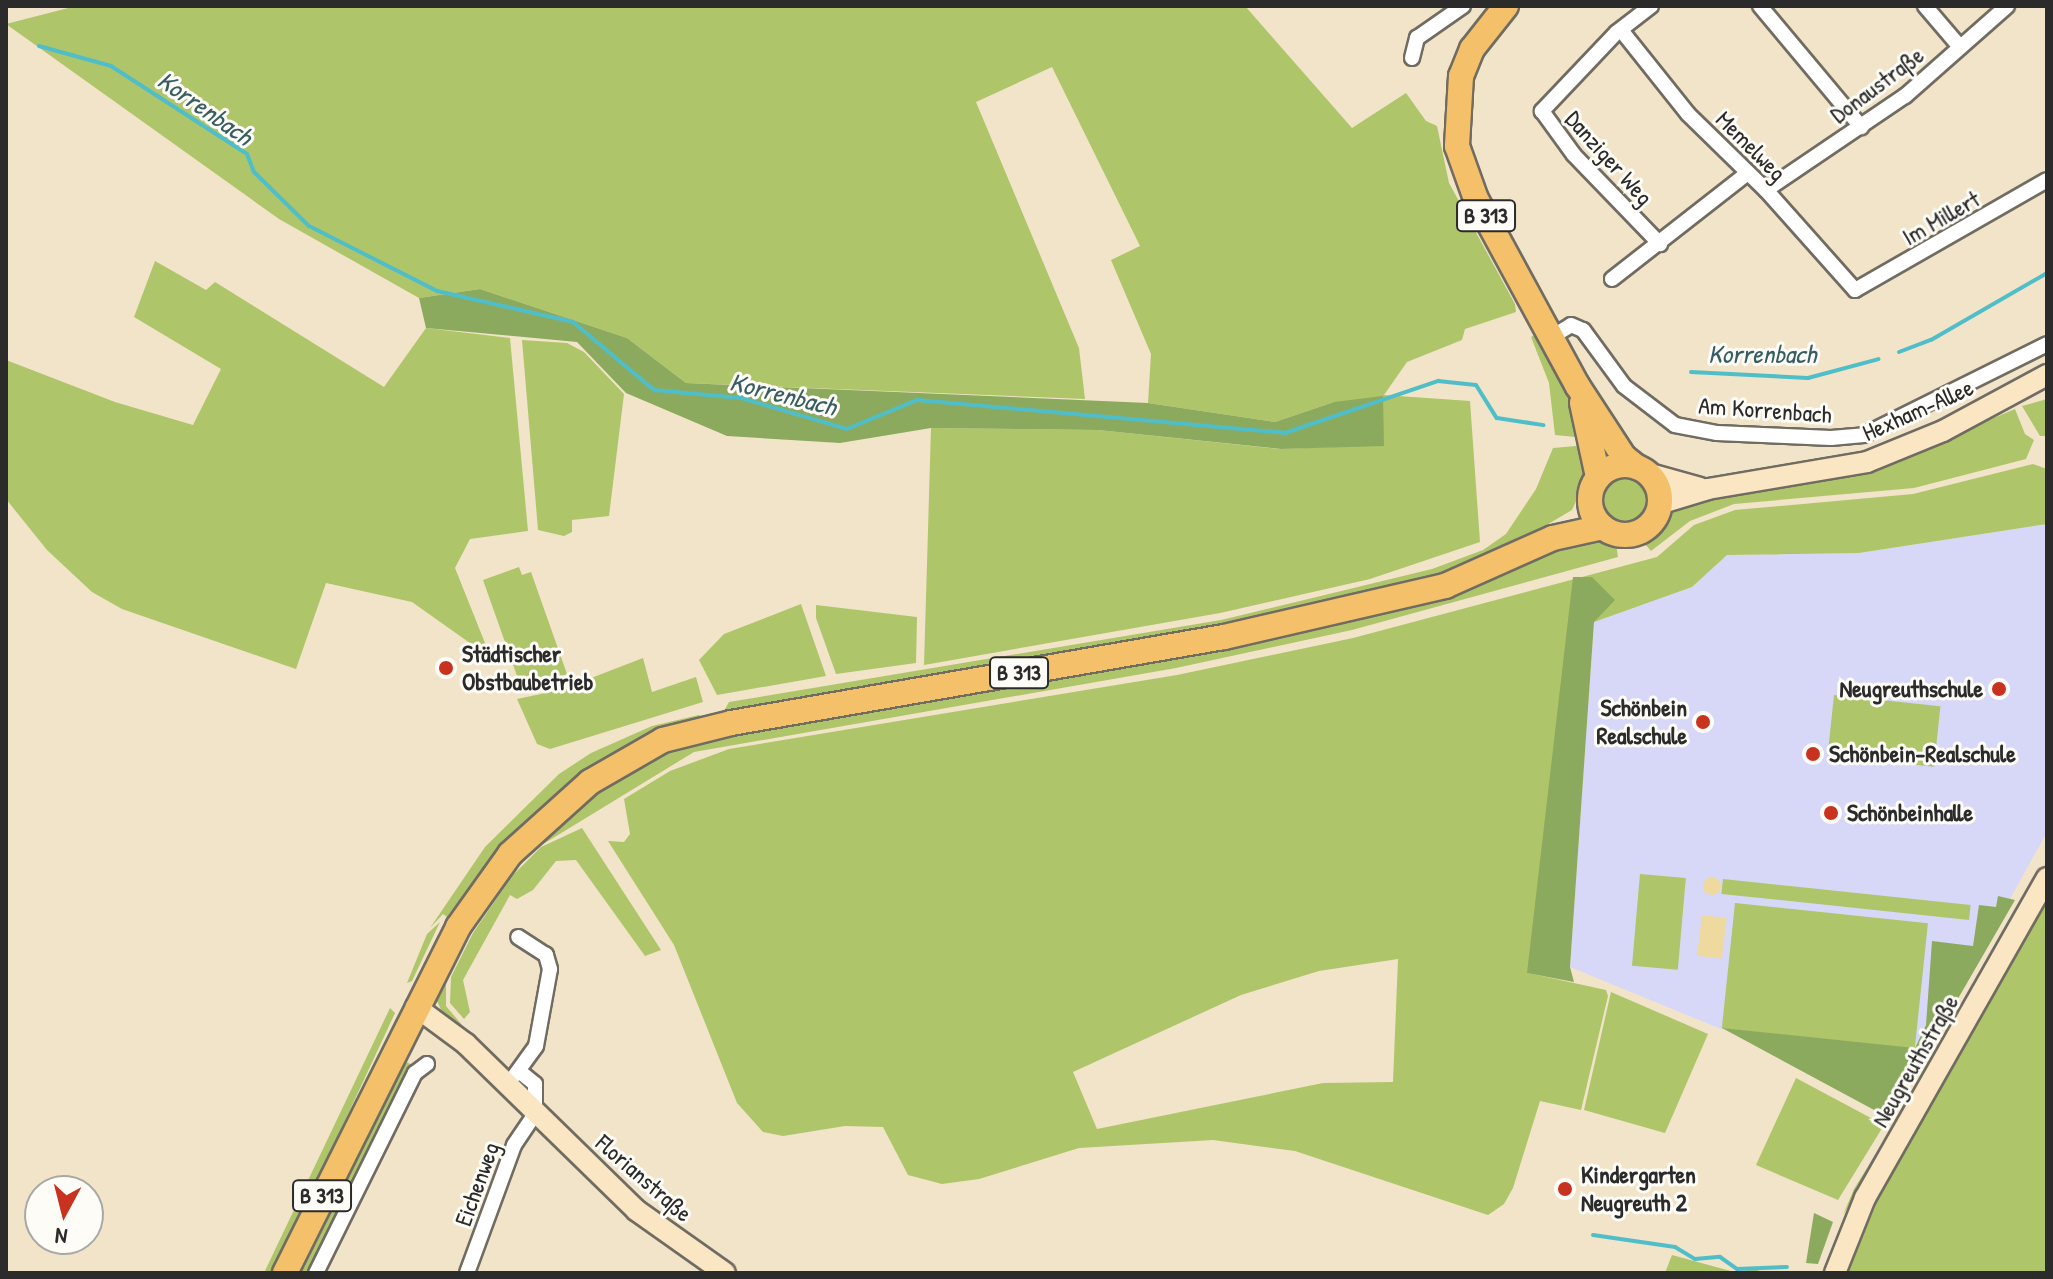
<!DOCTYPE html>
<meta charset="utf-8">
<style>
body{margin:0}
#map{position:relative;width:2053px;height:1279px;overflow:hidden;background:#f1e4c9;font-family:"Patrick Hand",sans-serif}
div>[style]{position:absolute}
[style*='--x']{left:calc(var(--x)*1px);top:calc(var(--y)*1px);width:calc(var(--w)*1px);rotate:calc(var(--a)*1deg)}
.built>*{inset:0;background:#d7d7f8}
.green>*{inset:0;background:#afc56a;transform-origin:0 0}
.round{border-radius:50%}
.forest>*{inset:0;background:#8baa5e}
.sand>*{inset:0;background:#eeda9e;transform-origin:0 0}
.stream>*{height:4px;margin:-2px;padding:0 2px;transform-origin:2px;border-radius:2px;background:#50bec8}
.roads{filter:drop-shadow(2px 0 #706c62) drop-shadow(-2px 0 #706c62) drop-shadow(0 2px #706c62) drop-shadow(0 -2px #706c62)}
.street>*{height:14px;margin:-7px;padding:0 7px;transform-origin:7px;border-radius:7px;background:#fff}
.secondary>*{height:20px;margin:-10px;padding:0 10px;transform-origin:10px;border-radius:10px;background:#fbe6c3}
.primary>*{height:24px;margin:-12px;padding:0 12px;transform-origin:12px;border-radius:12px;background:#f4c16a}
.primary>.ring{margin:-12px;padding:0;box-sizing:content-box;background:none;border:24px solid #f4c16a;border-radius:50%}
.dots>*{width:22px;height:22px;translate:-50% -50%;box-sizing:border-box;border:4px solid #fdfcf7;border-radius:50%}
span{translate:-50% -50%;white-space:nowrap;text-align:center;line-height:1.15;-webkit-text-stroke:6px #fdfcf7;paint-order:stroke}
.shield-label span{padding:2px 6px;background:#fdfcf7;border:2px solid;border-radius:6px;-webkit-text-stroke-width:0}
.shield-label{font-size:22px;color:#2b2b2b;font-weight:700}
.street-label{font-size:24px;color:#2b2b2b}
.poi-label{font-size:24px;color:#2b2b2b;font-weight:700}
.left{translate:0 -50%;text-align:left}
.right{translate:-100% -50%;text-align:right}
.water-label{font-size:26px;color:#385e62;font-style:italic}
.frame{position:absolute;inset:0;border:8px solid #2b2b2b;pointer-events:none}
.north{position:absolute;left:24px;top:1175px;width:80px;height:80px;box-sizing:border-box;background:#fdfcf7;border:2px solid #a9a8a5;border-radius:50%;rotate:187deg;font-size:22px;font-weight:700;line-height:32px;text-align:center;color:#2b2b2b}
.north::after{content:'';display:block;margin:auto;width:28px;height:36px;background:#c8321e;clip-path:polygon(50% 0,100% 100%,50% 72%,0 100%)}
</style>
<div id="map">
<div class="built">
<div style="clip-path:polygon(2047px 524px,2047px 832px,1920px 1062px,1721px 1029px,1570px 967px,1594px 622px,1692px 587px,1727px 555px,1859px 553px)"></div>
</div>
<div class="green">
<div style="clip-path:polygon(76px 6px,1245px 6px,1352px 128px,1406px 93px,1426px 121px,1437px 126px,1449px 183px,1515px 304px,1516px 312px,1465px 329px,1462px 340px,1407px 362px,1384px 395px,1470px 401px,1480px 542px,1370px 579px,1220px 613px,924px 665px,931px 428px,1098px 430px,1280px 449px,1384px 445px,1334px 402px,1275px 422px,1148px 403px,1151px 354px,1111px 260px,1140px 246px,1052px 67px,976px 102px,1079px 348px,1085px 399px,686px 383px,627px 338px,480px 289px,419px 298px,279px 219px,6px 24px)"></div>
<div style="clip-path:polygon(155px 261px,206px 290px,215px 282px,384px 387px,426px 328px,510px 338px,528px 531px,470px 539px,455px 568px,491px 658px,412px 602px,326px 583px,296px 669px,122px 609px,92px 592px,47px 550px,6px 499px,6px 360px,115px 402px,193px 425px,221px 369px,134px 317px)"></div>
<div style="clip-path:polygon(1537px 333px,1569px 388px,1586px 438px,1555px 435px,1549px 383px,1531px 337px)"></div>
<div style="clip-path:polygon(522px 340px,567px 343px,584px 352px,624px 394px,609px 516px,572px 520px,572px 532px,564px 536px,538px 530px)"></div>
<div style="clip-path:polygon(2047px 399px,2047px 436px,2040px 436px,2022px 406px)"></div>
<div style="clip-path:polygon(2015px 409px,2025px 434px,2034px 440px,2026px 459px,1914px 488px,1734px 504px,1690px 521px,1651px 551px,1644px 543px,1672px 509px,1695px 500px,1871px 470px)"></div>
<div style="clip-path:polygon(1587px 445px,1588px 475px,1572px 510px,1487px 560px,1435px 579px,1223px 630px,724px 711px,729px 702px,1221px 620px,1432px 569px,1483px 550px,1506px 534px,1536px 489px,1553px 448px)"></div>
<div style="clip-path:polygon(evenodd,2033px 464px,2047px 469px,2047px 524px,1859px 553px,1727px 555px,1692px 587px,1594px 622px,1592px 577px,1528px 973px,1606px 990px,1608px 996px,1581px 1110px,1540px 1101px,1513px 1188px,1504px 1204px,1488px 1215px,1295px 1151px,1213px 1140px,1079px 1148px,979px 1179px,942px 1184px,908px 1175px,883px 1127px,845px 1126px,783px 1136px,763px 1132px,737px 1103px,674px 945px,608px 841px,624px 842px,630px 834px,624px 799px,670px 771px,729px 749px,1177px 675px,1353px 638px,1657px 557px,1694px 525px,1735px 510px,1913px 494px,2033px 464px,1398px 959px,1393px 1082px,1323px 1083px,1097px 1129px,1073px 1072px,1241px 995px,1319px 971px,1398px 959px)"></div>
<div class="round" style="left:1598px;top:474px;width:54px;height:54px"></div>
<div style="clip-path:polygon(1599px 538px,1616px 544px,1618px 557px,1352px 630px,1176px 668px,694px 752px,522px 857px,596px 792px,695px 739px,967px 692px)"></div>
<div style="clip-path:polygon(519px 567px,522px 575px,531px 572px,567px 674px,522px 690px,483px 580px)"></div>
<div style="clip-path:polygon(801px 604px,826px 676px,717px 695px,699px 660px,724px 634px)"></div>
<div style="clip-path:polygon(816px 605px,917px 617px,916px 663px,836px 674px,816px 618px)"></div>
<div style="clip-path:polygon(643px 658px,652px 692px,696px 677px,703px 702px,550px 749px,537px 744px,517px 699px,560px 690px)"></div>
<div style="left:1834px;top:695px;width:107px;height:61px;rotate:6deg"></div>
<div style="clip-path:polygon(699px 715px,705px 719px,570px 786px,494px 853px,447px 917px,443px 914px,430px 928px,485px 847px,559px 774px,591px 753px,652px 726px)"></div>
<div style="clip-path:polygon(582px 828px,661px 950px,645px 956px,576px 860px,556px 861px,533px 890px,517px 899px,510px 895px,463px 980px,470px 1012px,464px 1019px,450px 1003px,451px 977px,473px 933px,513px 875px,541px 847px)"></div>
<div style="left:1640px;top:874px;width:46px;height:92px;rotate:5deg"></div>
<div style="left:1723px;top:879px;width:249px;height:15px;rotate:6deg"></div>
<div style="clip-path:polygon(2047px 901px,2047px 1273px,1848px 1273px,1883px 1187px)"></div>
<div style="left:1735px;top:903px;width:194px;height:126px;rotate:6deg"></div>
<div style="clip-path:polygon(2020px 904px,1900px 1120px,1896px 1120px,1958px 1013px)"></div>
<div style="clip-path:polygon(440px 922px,412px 981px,407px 983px,427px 934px)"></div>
<div style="clip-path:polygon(446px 977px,446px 1006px,495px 1064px,443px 1014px,437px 1001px)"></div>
<div style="clip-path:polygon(1611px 992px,1708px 1034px,1665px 1133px,1584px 1110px)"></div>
<div style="clip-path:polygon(390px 1008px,395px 1013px,274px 1273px,264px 1273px)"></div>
<div style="clip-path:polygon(406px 1062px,413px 1065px,412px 1072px,309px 1273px,296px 1273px)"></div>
<div style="clip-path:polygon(1796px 1078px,1884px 1125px,1838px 1200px,1756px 1165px)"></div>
<div style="clip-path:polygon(1888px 1134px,1892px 1136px,1843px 1215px,1854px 1189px)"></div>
<div style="clip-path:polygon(1672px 1255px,1738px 1273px,1753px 1268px,1764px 1273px,1665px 1273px)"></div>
</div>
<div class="forest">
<div style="clip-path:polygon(480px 289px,627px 338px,686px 383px,1148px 403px,1275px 422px,1334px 402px,1383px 396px,1384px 446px,1281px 449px,1098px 430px,931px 428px,840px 443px,727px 436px,626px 393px,577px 342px,426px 328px,419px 298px)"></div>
<div style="clip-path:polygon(1573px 577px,1592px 577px,1615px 600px,1594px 622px,1570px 967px,1574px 982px,1527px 973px)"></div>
<div style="clip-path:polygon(1998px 896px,2015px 900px,1889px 1118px,1722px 1028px,1915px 1048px,1926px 1025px,1932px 941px,1973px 946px,1979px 905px,1996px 907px)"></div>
<div style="clip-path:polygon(1814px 1213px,1833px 1222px,1818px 1264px,1806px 1263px)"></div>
</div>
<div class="sand">
<div class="round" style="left:1703px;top:877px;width:18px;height:18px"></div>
<div style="left:1702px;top:915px;width:25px;height:41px;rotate:7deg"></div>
</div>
<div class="stream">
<div style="--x:39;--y:46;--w:75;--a:15.5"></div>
<div style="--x:111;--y:66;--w:162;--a:32.9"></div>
<div style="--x:247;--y:154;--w:19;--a:69"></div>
<div style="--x:254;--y:172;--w:77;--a:44.5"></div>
<div style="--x:309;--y:226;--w:144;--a:26.9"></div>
<div style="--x:437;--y:291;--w:139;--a:12.8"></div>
<div style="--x:573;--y:322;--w:106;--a:40"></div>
<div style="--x:654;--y:390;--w:87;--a:5.3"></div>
<div style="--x:741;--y:398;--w:110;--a:16.3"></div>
<div style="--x:847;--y:429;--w:76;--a:-22.5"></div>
<div style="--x:917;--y:400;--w:369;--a:5.1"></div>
<div style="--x:1285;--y:433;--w:162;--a:-18.8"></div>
<div style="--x:1438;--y:381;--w:38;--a:6"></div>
<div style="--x:1476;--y:385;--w:39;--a:58"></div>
<div style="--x:1497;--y:418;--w:47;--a:8.7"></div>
<div style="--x:1899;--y:352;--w:34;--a:-21"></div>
<div style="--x:1931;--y:340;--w:134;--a:-30"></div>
<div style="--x:1691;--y:372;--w:117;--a:2.9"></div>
<div style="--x:1808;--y:378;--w:73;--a:-15"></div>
<div style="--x:1593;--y:1235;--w:83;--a:8.3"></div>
<div style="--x:1675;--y:1247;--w:23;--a:31"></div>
<div style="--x:1695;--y:1259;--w:25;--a:-5"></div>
<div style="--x:1720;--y:1257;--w:21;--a:35"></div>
<div style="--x:1737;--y:1269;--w:50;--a:-2.3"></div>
</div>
<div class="roads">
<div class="street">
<div style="--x:1651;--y:6;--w:44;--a:142.4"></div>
<div style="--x:1616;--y:33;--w:108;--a:133.5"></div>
<div style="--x:1542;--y:111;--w:54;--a:54"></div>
<div style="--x:1574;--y:155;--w:124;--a:46"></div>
<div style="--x:1760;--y:6;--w:158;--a:50.1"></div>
<div style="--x:1925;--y:6;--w:54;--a:49.5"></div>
<div style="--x:1621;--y:30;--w:107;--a:51.4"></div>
<div style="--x:1688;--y:114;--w:109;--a:44.3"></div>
<div style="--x:1766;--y:190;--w:134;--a:48.3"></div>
<div style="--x:1855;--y:290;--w:221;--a:-29.8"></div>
<div style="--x:1412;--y:58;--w:21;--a:-76"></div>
<div style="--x:1417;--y:38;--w:56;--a:-34.8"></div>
<div style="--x:1766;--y:190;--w:168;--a:-34.1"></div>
<div style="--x:1905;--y:96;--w:136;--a:-41.4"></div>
<div style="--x:1612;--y:279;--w:169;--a:-38"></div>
<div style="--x:1553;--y:336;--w:21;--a:-31"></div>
<div style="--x:1571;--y:325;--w:13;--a:23"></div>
<div style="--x:1583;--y:330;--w:69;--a:53.8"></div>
<div style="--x:1624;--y:386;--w:64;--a:37.4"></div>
<div style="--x:1675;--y:425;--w:43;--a:10.8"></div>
<div style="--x:1717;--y:433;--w:114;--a:2.5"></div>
<div style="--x:1831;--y:438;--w:33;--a:-5"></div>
<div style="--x:1864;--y:435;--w:204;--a:-26.4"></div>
<div style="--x:515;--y:1075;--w:36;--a:-54"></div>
<div style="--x:536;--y:1046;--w:78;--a:-79.7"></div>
<div style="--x:550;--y:969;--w:15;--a:-106"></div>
<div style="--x:546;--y:955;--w:33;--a:-147"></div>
<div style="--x:316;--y:1273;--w:223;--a:-63.7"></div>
<div style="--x:415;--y:1073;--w:15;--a:-37"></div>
<div style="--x:467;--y:1273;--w:136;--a:-69.8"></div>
<div style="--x:514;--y:1145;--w:37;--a:-56"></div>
<div style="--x:535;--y:1114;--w:30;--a:-90"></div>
<div style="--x:535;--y:1084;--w:21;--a:-141"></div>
</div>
<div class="secondary">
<div style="--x:1647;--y:473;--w:55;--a:15.8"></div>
<div style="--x:1659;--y:504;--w:51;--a:-17"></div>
<div style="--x:1708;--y:489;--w:161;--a:-9.6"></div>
<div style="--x:1867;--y:462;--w:82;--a:-22.2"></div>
<div style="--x:1943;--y:431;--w:118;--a:-28.3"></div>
<div style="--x:416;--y:1007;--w:62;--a:36.5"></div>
<div style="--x:466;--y:1044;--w:238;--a:44.3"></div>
<div style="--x:636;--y:1210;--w:109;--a:35.3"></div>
<div style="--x:1835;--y:1273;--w:81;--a:-68.2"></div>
<div style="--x:1865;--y:1198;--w:368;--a:-60.4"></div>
</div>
<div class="primary">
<div style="--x:1506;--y:6;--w:55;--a:128.3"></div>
<div style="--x:1472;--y:49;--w:29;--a:112"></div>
<div style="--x:1461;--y:76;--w:70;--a:93.3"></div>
<div style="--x:1457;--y:146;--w:56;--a:70.3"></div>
<div style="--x:1476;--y:199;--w:212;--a:61.5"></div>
<div style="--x:1577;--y:385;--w:86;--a:56.9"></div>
<div style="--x:1624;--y:457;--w:16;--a:38"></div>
<div style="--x:1582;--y:403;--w:76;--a:77.8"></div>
<div class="ring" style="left:1590px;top:465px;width:46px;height:46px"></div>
<div style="--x:285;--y:1273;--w:387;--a:-63.4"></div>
<div style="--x:458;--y:927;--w:90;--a:-54.5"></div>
<div style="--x:510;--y:854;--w:108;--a:-42"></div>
<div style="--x:590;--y:782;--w:84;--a:-29.9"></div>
<div style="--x:663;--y:740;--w:70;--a:-14"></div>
<div style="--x:731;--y:723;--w:500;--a:-9.9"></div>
<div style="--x:1224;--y:637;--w:227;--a:-13"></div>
<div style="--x:1445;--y:586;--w:118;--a:-24"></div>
<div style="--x:1553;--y:538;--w:51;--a:-12.4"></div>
</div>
</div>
<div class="dots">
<div style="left:446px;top:668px;background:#c8321e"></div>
<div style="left:1999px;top:689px;background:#c8321e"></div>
<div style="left:1703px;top:722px;background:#c8321e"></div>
<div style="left:1813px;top:754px;background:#c8321e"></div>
<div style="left:1831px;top:813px;background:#c8321e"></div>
<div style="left:1565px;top:1189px;background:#c8321e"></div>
</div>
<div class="shield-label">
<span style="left:1486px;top:216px">B 313</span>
<span style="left:1019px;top:673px">B 313</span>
<span style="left:322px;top:1196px">B 313</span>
</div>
<div class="street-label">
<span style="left:1877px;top:85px;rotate:-37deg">Donaustraße</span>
<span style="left:1751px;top:146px;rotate:45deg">Memelweg</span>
<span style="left:1609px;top:158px;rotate:48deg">Danziger Weg</span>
<span style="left:1941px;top:218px;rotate:-30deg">Im Millert</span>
<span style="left:1765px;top:410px;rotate:4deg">Am Korrenbach</span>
<span style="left:1918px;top:410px;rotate:-24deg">Hexham-Allee</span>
<span style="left:1915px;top:1061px;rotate:-60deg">Neugreuthstraße</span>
<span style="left:644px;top:1178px;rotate:41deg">Florianstraße</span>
<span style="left:477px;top:1184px;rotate:-70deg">Eichenweg</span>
</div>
<div class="poi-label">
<span class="left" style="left:462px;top:668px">Städtischer<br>Obstbaubetrieb</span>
<span class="right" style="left:1983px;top:689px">Neugreuthschule</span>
<span class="right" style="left:1687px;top:722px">Schönbein<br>Realschule</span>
<span class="left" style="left:1829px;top:754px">Schönbein-Realschule</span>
<span class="left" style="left:1847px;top:813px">Schönbeinhalle</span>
<span class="left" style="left:1581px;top:1189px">Kindergarten<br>Neugreuth 2</span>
</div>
<div class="water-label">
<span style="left:205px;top:108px;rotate:35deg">Korrenbach</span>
<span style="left:1762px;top:354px">Korrenbach</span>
<span style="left:783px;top:394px;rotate:14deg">Korrenbach</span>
</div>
<div class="frame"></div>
<div class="north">N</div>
</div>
